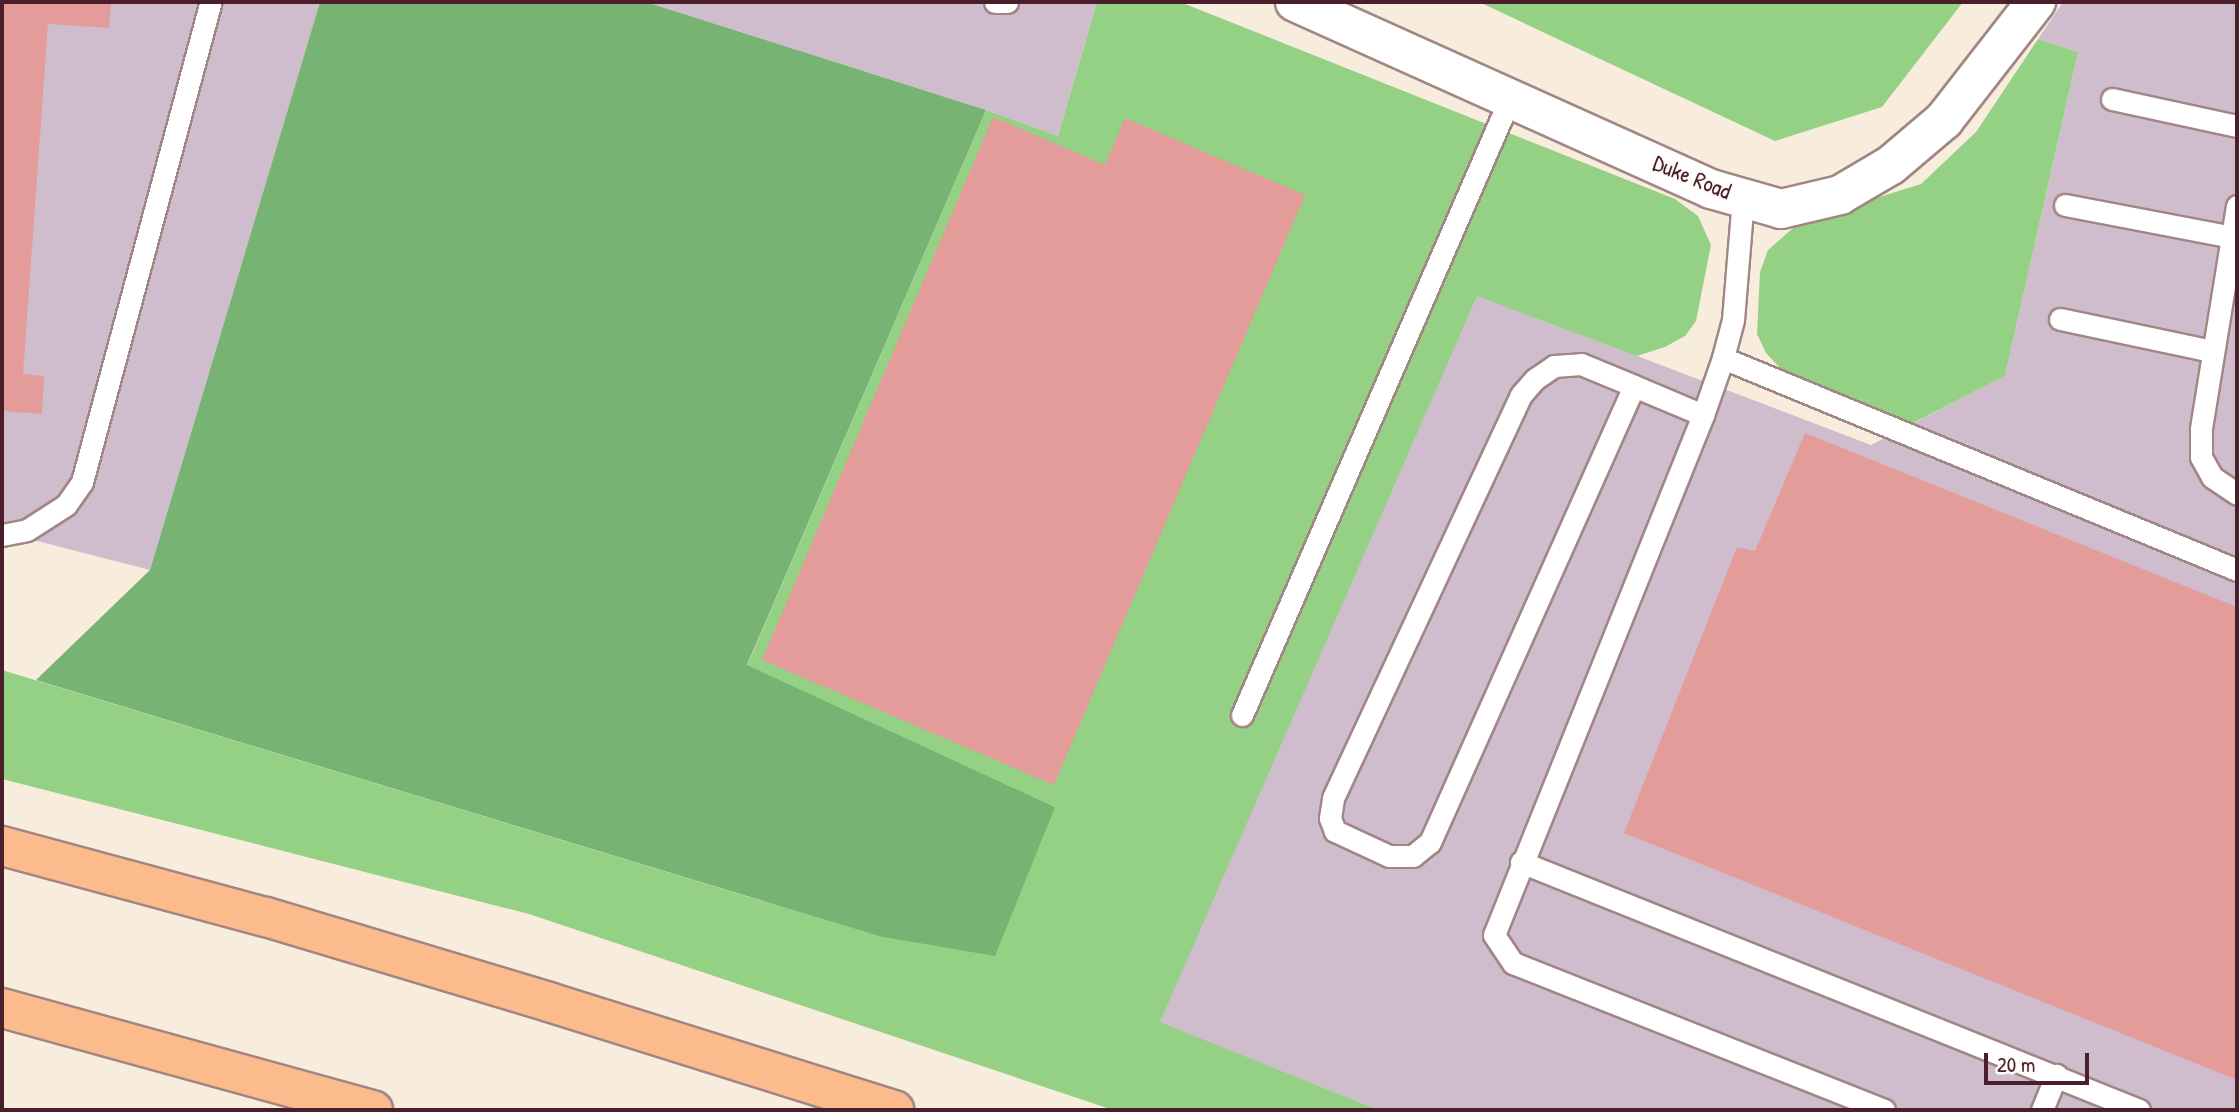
<!DOCTYPE html>
<style>
body{margin:0}
#map{position:relative;width:2239px;height:1112px;overflow:hidden;background:#f8eddc;font-family:"Patrick Hand",sans-serif}
div>[style]{position:absolute}
[style*='--x']{left:calc(var(--x)*1px);top:calc(var(--y)*1px);width:calc(var(--w)*1px);rotate:calc(var(--a)*1deg)}
.industrial>*{inset:0;background:#cfbdce}
.green>*{inset:0;background:#94d185}
.forest>*{inset:0;background:#77b372}
.building>*{inset:0;background:#e39c99}
.roads{filter:drop-shadow(2px 0 #a18684) drop-shadow(-2px 0 #a18684) drop-shadow(0 2px #a18684) drop-shadow(0 -2px #a18684)}
.lane>*{height:21px;margin:-10.5px;padding:0 10.5px;transform-origin:10.5px;border-radius:10.5px;background:#fff}
.street>*{height:38px;margin:-19px;padding:0 19px;transform-origin:19px;border-radius:19px;background:#fff}
.highway>*{height:38px;margin:-19px;padding:0 19px;transform-origin:19px;border-radius:19px;background:#fbbb8d}
span{translate:-50% -50%;white-space:nowrap;text-align:center;line-height:1.15;-webkit-text-stroke:5px #fdfcf7;paint-order:stroke}
.street-label{font-size:23px;color:#4a1f2b}
.frame{position:absolute;inset:0;border:4px solid #4a1f2b;pointer-events:none}
.scale{position:absolute;left:1984px;top:1053px;width:105px;height:32px;box-sizing:border-box;border:4px solid #4a1f2b;border-top:0;padding-left:9px;font-size:21px;line-height:24px;white-space:nowrap;color:#4a1f2b;-webkit-text-stroke:5px #fdfcf7;paint-order:stroke}
</style>
<div id="map">
<div class="industrial">
<div style="clip-path:polygon(2px 2px,320px 2px,150px 570px,2px 532px)"></div>
<div style="clip-path:polygon(646px 2px,1097px 2px,1058px 136px,986px 110px)"></div>
<div style="clip-path:polygon(2063px 2px,2237px 2px,2237px 1110px,1379px 1110px,1159px 1022px,1477px 295px,1871px 445px,2005px 376px,2078px 52px,2038px 39px)"></div>
</div>
<div class="green">
<div style="clip-path:polygon(1097px 2px,1180px 2px,1675px 199px,1698px 216px,1711px 245px,1696px 321px,1685px 336px,1665px 347px,1637px 356px,1477px 296px,1160px 1022px,1379px 1110px,1113px 1110px,529px 914px,2px 779px,2px 670px,878px 936px,1055px 807px,747px 666px,986px 110px,1058px 136px)"></div>
<div style="clip-path:polygon(1479px 2px,1963px 2px,1882px 107px,1775px 141px)"></div>
<div style="clip-path:polygon(2038px 39px,2078px 52px,2005px 376px,1913px 423px,1781px 369px,1766px 353px,1757px 334px,1760px 272px,1768px 250px,1800px 222px,1921px 184px,1976px 132px)"></div>
</div>
<div class="forest">
<div style="clip-path:polygon(320px 2px,646px 2px,986px 110px,747px 665px,1055px 807px,995px 956px,878px 936px,36px 680px,150px 570px)"></div>
</div>
<div class="building">
<div style="clip-path:polygon(2px 2px,111px 2px,109px 28px,48px 24px,23px 374px,44px 376px,42px 414px,2px 411px)"></div>
<div style="clip-path:polygon(993px 117px,1105px 165px,1125px 118px,1305px 195px,1054px 785px,762px 660px)"></div>
<div style="clip-path:polygon(1805px 433px,2237px 607px,2237px 1080px,1624px 833px,1737px 547px,1755px 551px)"></div>
</div>
<div class="roads">
<div class="lane">
<div style="--x:995;--y:2;--w:12;--a:0"></div>
<div style="--x:2112;--y:99;--w:128;--a:12.2"></div>
<div style="--x:1743;--y:198;--w:122;--a:94.7"></div>
<div style="--x:1733;--y:320;--w:39;--a:105"></div>
<div style="--x:1723;--y:358;--w:60;--a:109.3"></div>
<div style="--x:1703;--y:415;--w:560;--a:111.9"></div>
<div style="--x:1494;--y:935;--w:34;--a:56"></div>
<div style="--x:1513;--y:963;--w:399;--a:21.6"></div>
<div style="--x:2065;--y:205;--w:170;--a:10.8"></div>
<div style="--x:2237;--y:206;--w:226;--a:99.2"></div>
<div style="--x:2201;--y:429;--w:28;--a:90"></div>
<div style="--x:2201;--y:457;--w:23;--a:61"></div>
<div style="--x:2212;--y:477;--w:30;--a:34"></div>
<div style="--x:2060;--y:319;--w:155;--a:11.9"></div>
<div style="--x:1723;--y:358;--w:556;--a:22.41"></div>
<div style="--x:1634;--y:386;--w:500;--a:114.1"></div>
<div style="--x:1430;--y:842;--w:22;--a:141"></div>
<div style="--x:1413;--y:856;--w:24;--a:180"></div>
<div style="--x:1389;--y:856;--w:60;--a:-155.2"></div>
<div style="--x:1335;--y:831;--w:14;--a:-111"></div>
<div style="--x:1330;--y:818;--w:20;--a:-81"></div>
<div style="--x:1333;--y:798;--w:445;--a:-65"></div>
<div style="--x:1521;--y:395;--w:21;--a:-49"></div>
<div style="--x:1535;--y:379;--w:23;--a:-34"></div>
<div style="--x:1554;--y:366;--w:27;--a:-4"></div>
<div style="--x:1581;--y:364;--w:57;--a:22.5"></div>
<div style="--x:1634;--y:386;--w:75;--a:22.8"></div>
<div style="--x:2;--y:535;--w:25;--a:-11"></div>
<div style="--x:27;--y:530;--w:46;--a:-32.7"></div>
<div style="--x:66;--y:505;--w:28;--a:-55"></div>
<div style="--x:82;--y:482;--w:497;--a:-75"></div>
<div style="--x:1242;--y:715;--w:673;--a:-66.52"></div>
<div style="--x:1521;--y:862;--w:666;--a:21.87"></div>
<div style="--x:2042;--y:1110;--w:38;--a:-68"></div>
</div>
<div class="street">
<div style="--x:1295;--y:2;--w:456;--a:24.2"></div>
<div style="--x:1711;--y:189;--w:73;--a:15.9"></div>
<div style="--x:1781;--y:209;--w:61;--a:-13.3"></div>
<div style="--x:1840;--y:195;--w:59;--a:-30.5"></div>
<div style="--x:1891;--y:165;--w:70;--a:-40.3"></div>
<div style="--x:1944;--y:120;--w:150;--a:-52.1"></div>
</div>
<div class="highway">
<div style="--x:2;--y:846;--w:273;--a:15.1"></div>
<div style="--x:266;--y:917;--w:295;--a:16.7"></div>
<div style="--x:549;--y:1002;--w:362;--a:17.4"></div>
<div style="--x:2;--y:1008;--w:385;--a:15.4"></div>
</div>
</div>
<div class="street-label">
<span style="left:1692px;top:177px;rotate:22deg">Duke Road</span>
</div>
<div class="frame"></div>
<div class="scale">20 m</div>
</div>
